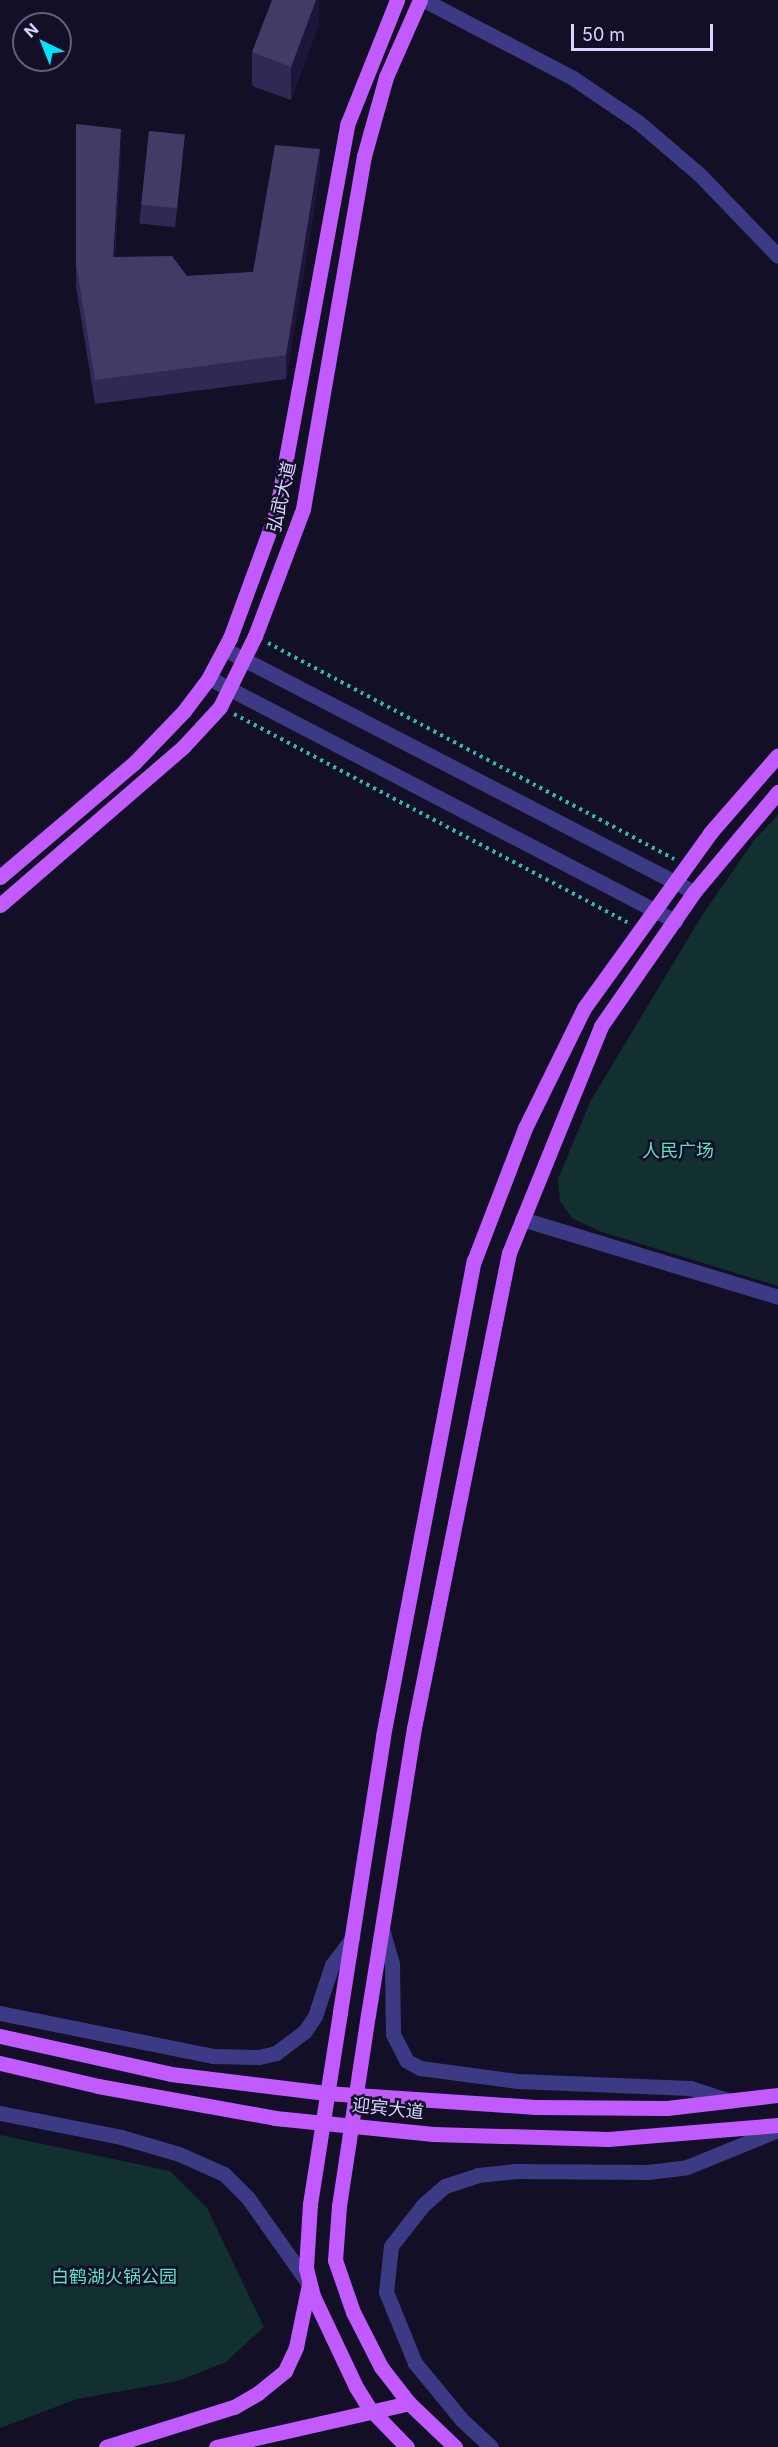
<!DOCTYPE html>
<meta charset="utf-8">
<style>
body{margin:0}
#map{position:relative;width:778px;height:2447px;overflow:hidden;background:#130f26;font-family:Inter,"Noto Sans SC",sans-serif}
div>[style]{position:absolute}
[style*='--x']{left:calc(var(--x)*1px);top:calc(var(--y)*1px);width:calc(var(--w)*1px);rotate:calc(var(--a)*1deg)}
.green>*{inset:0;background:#12302f}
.path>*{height:4px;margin-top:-2px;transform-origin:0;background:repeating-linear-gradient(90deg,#2fb8b0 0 3px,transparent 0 7.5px)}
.minor>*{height:15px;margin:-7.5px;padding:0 7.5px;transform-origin:7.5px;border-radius:7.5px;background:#3d3a85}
.major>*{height:15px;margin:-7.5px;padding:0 7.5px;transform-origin:7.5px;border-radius:7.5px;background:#c25bff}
.major-bridge>*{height:15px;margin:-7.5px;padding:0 7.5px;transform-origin:7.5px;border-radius:7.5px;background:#c25bff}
.wall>*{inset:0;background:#312854;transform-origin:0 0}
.shaded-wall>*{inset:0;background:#1d163a}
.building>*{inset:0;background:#433a66;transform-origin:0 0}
span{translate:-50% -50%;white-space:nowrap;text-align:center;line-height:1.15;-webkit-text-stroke:5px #130f26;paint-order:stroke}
.street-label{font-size:18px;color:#d9d4ff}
.park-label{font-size:18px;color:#5fe0c0}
.north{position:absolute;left:12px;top:12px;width:60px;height:60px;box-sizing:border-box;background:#130f26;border:2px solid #625e7d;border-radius:50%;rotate:317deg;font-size:16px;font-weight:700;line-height:24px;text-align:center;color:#d9d4ff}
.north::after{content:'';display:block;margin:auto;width:21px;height:27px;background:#00e5ff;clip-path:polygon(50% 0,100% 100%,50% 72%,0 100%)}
.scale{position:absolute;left:571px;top:24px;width:142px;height:27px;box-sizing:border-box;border:3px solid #d9d4ff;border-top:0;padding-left:8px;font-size:18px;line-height:21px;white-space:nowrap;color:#d9d4ff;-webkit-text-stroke:4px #130f26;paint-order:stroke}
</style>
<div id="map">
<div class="green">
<div style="clip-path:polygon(778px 815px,778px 1286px,599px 1231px,572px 1218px,560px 1201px,558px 1179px,590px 1102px,701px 917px,755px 839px)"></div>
<div style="clip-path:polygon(0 2135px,170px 2171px,207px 2208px,264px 2327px,226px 2362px,178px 2381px,77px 2399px,0 2428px)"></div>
</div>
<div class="path">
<div style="--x:268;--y:643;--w:460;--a:28"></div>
<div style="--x:234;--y:714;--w:445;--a:27.9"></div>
</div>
<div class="minor">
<div style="--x:424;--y:0;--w:168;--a:27.6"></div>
<div style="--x:573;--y:78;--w:78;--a:34.1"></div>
<div style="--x:638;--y:122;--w:82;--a:40.5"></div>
<div style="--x:700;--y:175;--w:112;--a:46.1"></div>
<div style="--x:224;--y:649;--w:529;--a:27.34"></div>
<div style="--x:209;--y:678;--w:526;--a:27.54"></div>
<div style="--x:522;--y:1219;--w:268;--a:16.9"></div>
<div style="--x:382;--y:1929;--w:35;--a:74"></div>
<div style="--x:392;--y:1963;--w:71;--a:89.2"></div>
<div style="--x:393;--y:2034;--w:30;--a:63"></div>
<div style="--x:407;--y:2061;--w:15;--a:28"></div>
<div style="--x:420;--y:2068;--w:99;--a:7.6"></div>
<div style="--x:518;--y:2081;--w:172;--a:2.3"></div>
<div style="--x:690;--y:2088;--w:42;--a:18"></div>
<div style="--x:0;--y:2013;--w:218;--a:11.4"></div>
<div style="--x:214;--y:2056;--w:45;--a:1.3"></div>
<div style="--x:259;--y:2057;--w:17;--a:-13"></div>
<div style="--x:276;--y:2053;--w:36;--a:-37"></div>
<div style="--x:305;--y:2031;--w:18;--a:-56"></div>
<div style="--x:315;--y:2016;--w:54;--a:-71.6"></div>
<div style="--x:332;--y:1965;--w:34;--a:-53"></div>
<div style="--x:0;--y:2113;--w:123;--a:11.2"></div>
<div style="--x:121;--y:2137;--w:60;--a:16.3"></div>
<div style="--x:179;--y:2154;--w:49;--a:24"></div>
<div style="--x:224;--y:2174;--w:34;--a:45"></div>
<div style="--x:248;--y:2198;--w:105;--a:54.7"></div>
<div style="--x:491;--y:2447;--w:40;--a:-137"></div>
<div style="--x:462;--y:2420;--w:74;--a:-129.5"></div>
<div style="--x:415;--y:2363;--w:77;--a:-112.2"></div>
<div style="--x:386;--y:2292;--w:46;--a:-83.8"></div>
<div style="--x:391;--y:2246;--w:52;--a:-52"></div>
<div style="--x:423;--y:2205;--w:29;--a:-41"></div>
<div style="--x:445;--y:2186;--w:35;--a:-18"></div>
<div style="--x:478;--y:2175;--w:36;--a:-6"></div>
<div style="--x:514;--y:2171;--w:134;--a:0.4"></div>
<div style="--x:648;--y:2172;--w:39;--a:-7"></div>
<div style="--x:687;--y:2167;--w:98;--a:-22.1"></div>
</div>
<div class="major">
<div style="--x:0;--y:877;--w:177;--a:-40.4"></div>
<div style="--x:135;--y:762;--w:71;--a:-46.1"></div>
<div style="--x:184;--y:711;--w:38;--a:-53"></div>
<div style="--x:207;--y:681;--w:49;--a:-61.9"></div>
<div style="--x:230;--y:638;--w:133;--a:-69.8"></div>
<div style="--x:276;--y:513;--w:394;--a:-79.6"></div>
<div style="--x:347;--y:125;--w:135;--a:-68.2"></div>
<div style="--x:0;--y:905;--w:242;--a:-40.8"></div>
<div style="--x:183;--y:747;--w:54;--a:-47.2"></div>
<div style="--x:220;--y:707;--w:79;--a:-63.8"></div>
<div style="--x:255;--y:636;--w:136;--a:-69.3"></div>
<div style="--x:303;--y:509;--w:358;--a:-80.2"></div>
<div style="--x:364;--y:156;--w:82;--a:-74.4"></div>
<div style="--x:386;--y:77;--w:84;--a:-66.2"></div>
<div style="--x:340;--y:2012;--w:279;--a:-81.1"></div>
<div style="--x:383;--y:1736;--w:484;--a:-79.2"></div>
<div style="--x:474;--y:1261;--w:142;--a:-69"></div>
<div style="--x:525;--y:1128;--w:134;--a:-63.8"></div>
<div style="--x:584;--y:1008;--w:216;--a:-54.2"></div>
<div style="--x:710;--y:833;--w:103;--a:-48.9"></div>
<div style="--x:368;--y:2015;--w:291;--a:-80.9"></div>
<div style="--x:414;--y:1728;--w:484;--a:-78.7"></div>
<div style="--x:509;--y:1253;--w:245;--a:-67.9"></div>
<div style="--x:601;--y:1026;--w:163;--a:-55.2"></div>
<div style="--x:694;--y:892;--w:131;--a:-50"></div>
<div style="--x:0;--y:2036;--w:175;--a:12.5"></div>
<div style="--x:171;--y:2074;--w:156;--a:7"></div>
<div style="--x:326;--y:2093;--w:210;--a:3.8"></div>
<div style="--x:536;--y:2107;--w:131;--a:0.4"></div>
<div style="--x:667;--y:2108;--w:112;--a:-6.7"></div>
<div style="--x:0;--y:2063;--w:101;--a:13.2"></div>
<div style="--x:98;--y:2086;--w:180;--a:10.2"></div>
<div style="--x:275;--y:2118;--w:159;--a:5.8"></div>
<div style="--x:433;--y:2134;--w:175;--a:1.6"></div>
<div style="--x:608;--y:2139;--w:171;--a:-4.7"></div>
<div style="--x:310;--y:2204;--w:64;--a:93.6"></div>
<div style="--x:306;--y:2268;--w:29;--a:76"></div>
<div style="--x:313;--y:2296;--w:101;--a:64.7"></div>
<div style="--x:356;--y:2387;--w:26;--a:58"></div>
<div style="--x:370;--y:2409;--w:53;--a:45.8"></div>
<div style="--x:339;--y:2206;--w:54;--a:94.2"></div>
<div style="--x:335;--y:2260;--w:55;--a:70.9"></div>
<div style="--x:353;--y:2312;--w:62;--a:63"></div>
<div style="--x:381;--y:2367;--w:46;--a:52.1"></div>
<div style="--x:409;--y:2403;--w:64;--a:43.7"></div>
<div style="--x:106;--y:2447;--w:134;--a:-17.4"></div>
<div style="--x:234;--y:2407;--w:28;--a:-30"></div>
<div style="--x:258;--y:2393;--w:35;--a:-39"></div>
<div style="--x:285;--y:2371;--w:26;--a:-65"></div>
<div style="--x:296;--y:2347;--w:64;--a:-78.3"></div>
<div style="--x:216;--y:2447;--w:198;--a:-12.8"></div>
</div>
<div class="major-bridge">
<div style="--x:310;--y:2204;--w:194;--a:-81.1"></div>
<div style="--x:339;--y:2206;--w:193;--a:-81.4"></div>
</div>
<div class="wall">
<div style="clip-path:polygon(319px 0,319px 23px,291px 100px,252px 86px,252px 52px)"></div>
<div style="clip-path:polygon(76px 124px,121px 153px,115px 257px,187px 276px,253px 272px,320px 173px,286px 379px,95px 404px,76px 287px)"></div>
<div style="left:149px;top:131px;width:36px;height:93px;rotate:6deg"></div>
</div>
<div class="shaded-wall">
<div style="clip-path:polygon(316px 0,319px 0,319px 23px,291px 100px,291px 67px)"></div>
<div style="clip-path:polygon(121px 129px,121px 153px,113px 281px,113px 257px)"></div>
<div style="clip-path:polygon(320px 149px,320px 173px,286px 379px,286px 355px)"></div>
</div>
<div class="building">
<div style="clip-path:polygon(272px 0,316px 0,291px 67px,252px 52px)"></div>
<div style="clip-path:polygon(76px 124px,121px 129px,113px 257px,172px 256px,187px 276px,253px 272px,275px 145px,320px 149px,286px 355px,95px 380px,76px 263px)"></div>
<div style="left:149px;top:131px;width:36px;height:74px;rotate:6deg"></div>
</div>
<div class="street-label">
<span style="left:282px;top:497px;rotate:-77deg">弘武大道</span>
<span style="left:388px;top:2109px;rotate:6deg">迎宾大道</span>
</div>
<div class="park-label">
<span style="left:678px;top:1151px">人民广场</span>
<span style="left:114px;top:2277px">白鹤湖火锅公园</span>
</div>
<div class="north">N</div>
<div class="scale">50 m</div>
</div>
